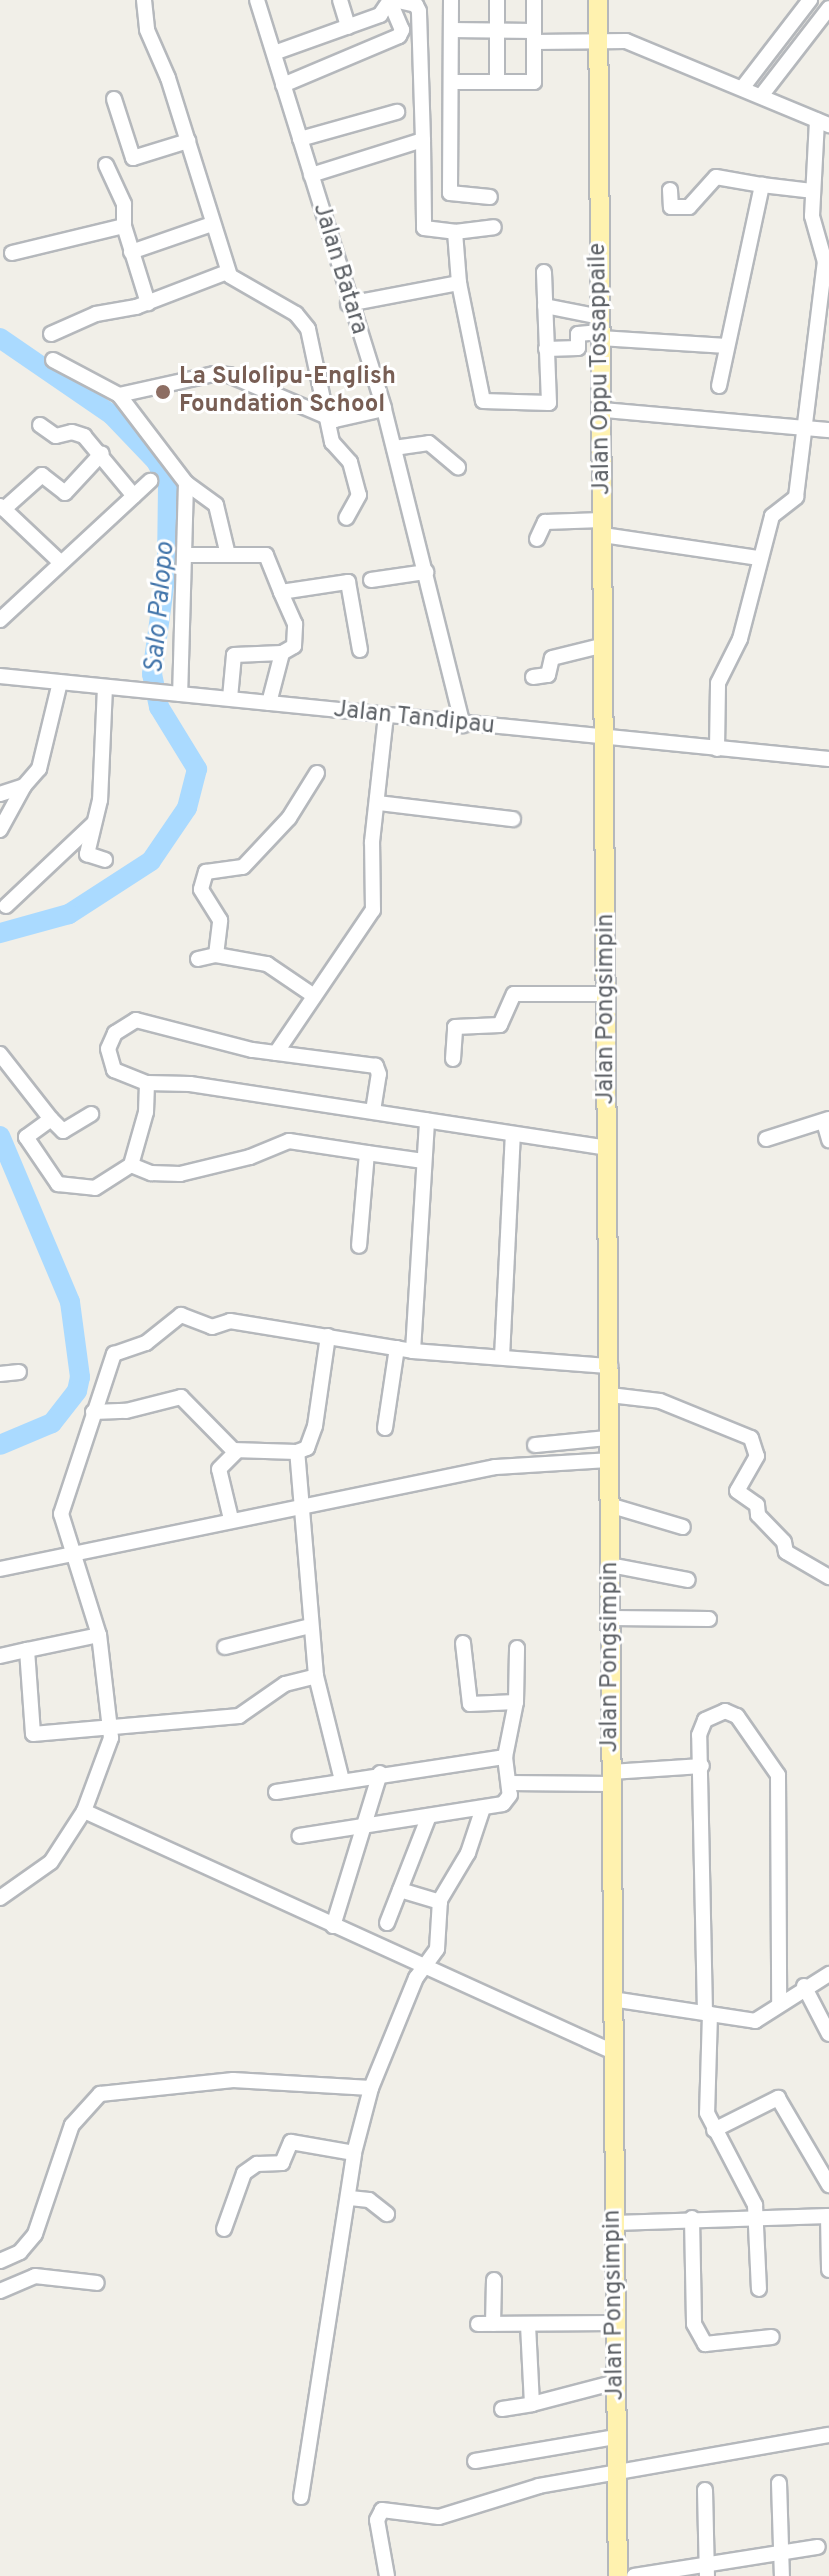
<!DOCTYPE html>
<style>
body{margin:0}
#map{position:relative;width:829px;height:2576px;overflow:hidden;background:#f1efe8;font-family:Overpass,sans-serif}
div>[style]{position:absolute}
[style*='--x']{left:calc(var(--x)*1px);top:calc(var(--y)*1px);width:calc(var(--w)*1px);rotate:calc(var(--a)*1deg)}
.river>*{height:20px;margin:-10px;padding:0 10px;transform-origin:10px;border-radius:10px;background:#aadaff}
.roads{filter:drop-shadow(2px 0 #b5b8bc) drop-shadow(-2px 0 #b5b8bc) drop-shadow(0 2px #b5b8bc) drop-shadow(0 -2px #b5b8bc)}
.minor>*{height:14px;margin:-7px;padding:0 7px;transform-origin:7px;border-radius:7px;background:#fff}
.major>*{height:18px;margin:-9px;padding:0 9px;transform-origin:9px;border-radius:9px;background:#fff2af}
.dots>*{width:22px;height:22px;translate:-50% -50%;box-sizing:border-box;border:4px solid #fff;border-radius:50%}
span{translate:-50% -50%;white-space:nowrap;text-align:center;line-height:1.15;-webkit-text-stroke:6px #fff;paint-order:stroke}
.street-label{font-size:24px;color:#5f6368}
.education-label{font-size:24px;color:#785e54;font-weight:700}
.left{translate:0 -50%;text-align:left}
.water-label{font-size:26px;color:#4174aa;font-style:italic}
</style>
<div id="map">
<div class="river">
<div style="--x:0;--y:338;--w:136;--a:34.5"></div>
<div style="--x:112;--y:415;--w:64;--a:46.3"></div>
<div style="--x:156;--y:461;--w:27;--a:63"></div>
<div style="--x:168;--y:485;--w:80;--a:90.7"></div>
<div style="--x:167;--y:565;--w:110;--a:97.8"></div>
<div style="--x:152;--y:674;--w:34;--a:78"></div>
<div style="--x:159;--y:707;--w:73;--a:58.5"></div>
<div style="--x:197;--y:769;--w:40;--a:104.4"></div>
<div style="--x:187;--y:808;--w:64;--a:124.2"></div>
<div style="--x:151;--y:861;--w:98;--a:147.1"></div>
<div style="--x:69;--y:914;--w:72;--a:164.6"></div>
<div style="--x:0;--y:1136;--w:180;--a:67.1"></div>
<div style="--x:70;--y:1302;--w:76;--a:82.4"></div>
<div style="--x:80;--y:1377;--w:14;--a:102"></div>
<div style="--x:77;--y:1391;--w:41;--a:128"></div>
<div style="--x:52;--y:1423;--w:56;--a:157.1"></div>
</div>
<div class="roads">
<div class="minor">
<div style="--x:144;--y:0;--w:30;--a:84"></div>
<div style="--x:147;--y:30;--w:52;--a:66.4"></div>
<div style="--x:168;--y:78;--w:207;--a:72.6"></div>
<div style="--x:230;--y:276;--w:76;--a:29.9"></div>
<div style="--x:296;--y:314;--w:19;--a:51"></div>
<div style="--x:308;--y:329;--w:116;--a:78"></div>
<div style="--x:332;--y:442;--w:27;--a:48"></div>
<div style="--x:350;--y:462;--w:34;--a:75"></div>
<div style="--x:359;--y:495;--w:26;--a:119"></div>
<div style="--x:257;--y:0;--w:428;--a:72.7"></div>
<div style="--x:384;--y:409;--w:326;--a:76"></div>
<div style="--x:340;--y:0;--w:28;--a:73"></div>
<div style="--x:451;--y:0;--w:193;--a:90.3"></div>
<div style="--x:450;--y:193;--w:40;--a:5.7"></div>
<div style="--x:451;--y:30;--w:83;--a:0.7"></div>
<div style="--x:534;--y:42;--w:92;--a:-0.6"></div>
<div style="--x:626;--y:41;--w:220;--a:22.5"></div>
<div style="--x:274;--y:53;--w:113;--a:-19.7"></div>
<div style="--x:380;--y:15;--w:18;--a:-56"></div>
<div style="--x:451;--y:82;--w:83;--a:0"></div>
<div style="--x:534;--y:82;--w:82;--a:-90"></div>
<div style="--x:497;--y:82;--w:82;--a:-90"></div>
<div style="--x:283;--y:85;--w:126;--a:-22.9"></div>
<div style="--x:399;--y:36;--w:7;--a:-63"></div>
<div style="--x:402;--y:30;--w:28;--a:-113"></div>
<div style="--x:743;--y:87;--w:110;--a:-52.4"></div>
<div style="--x:761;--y:96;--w:111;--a:-52.3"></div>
<div style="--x:114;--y:99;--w:62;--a:72.1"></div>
<div style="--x:133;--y:158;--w:58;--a:-17.2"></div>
<div style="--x:300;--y:139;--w:101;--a:-15.6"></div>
<div style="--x:423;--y:140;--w:88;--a:89.3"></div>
<div style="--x:424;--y:228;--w:31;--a:7"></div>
<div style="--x:455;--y:232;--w:39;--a:-7"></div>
<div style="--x:106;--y:165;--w:43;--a:65.2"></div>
<div style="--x:124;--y:204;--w:22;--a:90"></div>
<div style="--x:124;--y:226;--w:81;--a:72.7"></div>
<div style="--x:311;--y:175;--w:117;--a:-17.4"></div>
<div style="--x:423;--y:140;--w:129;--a:-91.8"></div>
<div style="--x:419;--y:11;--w:7;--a:-117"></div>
<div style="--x:416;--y:5;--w:23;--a:-167"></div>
<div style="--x:670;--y:190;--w:17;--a:87"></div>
<div style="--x:671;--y:207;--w:18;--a:0"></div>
<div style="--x:689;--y:207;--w:40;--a:-48"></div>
<div style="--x:716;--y:177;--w:47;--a:9.9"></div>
<div style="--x:455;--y:232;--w:51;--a:85.5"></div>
<div style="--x:131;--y:252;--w:86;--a:-19.1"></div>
<div style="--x:12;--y:253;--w:115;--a:-13.6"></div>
<div style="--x:348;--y:304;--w:113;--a:-10.7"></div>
<div style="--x:459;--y:283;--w:120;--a:78.5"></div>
<div style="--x:483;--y:401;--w:66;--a:1.7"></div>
<div style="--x:549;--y:403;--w:131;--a:-92.2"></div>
<div style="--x:545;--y:306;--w:56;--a:11.3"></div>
<div style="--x:51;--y:334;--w:49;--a:-24"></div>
<div style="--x:96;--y:314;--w:41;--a:-9.9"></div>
<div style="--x:136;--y:307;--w:97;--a:-21"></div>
<div style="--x:600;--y:338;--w:127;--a:3.6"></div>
<div style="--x:546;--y:349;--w:32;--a:-2"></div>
<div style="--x:578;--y:348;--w:14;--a:-90"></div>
<div style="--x:578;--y:334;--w:22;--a:-5"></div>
<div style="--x:53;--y:360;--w:75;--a:27.9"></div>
<div style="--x:119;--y:395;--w:111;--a:52.7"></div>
<div style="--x:186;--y:483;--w:211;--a:91.6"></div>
<div style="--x:719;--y:386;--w:206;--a:-77.9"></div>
<div style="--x:762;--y:185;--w:50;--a:6.8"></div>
<div style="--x:119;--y:395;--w:97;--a:-12.5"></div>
<div style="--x:214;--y:374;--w:15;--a:4"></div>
<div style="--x:229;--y:375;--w:115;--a:23"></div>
<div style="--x:335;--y:420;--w:50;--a:-12.7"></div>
<div style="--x:604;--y:410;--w:226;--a:5.1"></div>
<div style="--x:40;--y:425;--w:19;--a:35"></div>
<div style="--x:56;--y:436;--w:16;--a:-14"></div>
<div style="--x:72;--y:432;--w:13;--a:18"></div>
<div style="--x:84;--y:436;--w:78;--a:50.2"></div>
<div style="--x:394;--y:448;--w:35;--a:-8"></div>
<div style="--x:429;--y:443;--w:38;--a:40"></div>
<div style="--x:186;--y:483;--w:37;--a:36"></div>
<div style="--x:216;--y:505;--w:51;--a:76.5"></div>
<div style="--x:0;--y:506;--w:5;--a:37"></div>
<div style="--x:4;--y:509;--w:51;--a:-41.8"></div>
<div style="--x:42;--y:475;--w:29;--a:38"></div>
<div style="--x:65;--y:493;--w:54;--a:-47.2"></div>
<div style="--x:4;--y:509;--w:77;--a:43.4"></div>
<div style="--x:603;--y:535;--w:158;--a:8.4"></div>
<div style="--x:537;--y:539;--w:19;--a:-65"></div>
<div style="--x:545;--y:522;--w:57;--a:-2"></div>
<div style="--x:186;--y:555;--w:80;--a:0"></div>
<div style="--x:266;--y:555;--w:40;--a:68"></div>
<div style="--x:281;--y:592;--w:68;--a:-8.5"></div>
<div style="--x:348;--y:582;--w:69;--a:80"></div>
<div style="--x:371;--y:580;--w:56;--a:-8.3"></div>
<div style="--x:0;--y:620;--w:205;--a:-42.8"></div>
<div style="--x:0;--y:676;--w:833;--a:5.72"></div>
<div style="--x:533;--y:677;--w:15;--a:-8"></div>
<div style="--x:548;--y:675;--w:17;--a:-77"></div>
<div style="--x:552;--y:658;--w:50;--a:-13.8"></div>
<div style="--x:105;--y:687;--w:113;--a:92.5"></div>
<div style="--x:100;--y:800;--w:56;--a:103.5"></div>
<div style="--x:87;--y:854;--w:19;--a:18"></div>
<div style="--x:230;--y:698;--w:43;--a:-84.7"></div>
<div style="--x:234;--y:655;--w:48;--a:-2.4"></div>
<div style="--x:269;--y:703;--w:52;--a:-75.4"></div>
<div style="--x:282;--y:653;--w:14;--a:-30"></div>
<div style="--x:294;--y:646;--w:22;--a:-87"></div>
<div style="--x:295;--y:624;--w:35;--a:-114"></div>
<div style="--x:717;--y:749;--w:66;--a:-89.1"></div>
<div style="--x:718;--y:683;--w:49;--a:-63.4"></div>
<div style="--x:740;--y:639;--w:127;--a:-75.4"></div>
<div style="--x:772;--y:516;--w:31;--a:-38"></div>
<div style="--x:796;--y:497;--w:237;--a:-83"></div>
<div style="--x:825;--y:262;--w:48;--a:-105.8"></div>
<div style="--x:812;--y:216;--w:96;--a:-87"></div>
<div style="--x:0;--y:794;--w:25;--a:-18"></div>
<div style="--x:24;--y:786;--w:23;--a:-49"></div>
<div style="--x:39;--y:769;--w:89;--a:-76.4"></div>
<div style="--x:378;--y:803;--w:136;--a:6.8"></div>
<div style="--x:0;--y:830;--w:50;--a:-61.4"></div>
<div style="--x:6;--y:906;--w:120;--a:-43.3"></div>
<div style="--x:216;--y:955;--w:35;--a:-83"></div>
<div style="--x:220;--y:920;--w:36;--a:-122"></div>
<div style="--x:201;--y:889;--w:18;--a:-74"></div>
<div style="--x:206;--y:872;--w:37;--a:-8"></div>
<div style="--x:243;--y:867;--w:67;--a:-46.8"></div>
<div style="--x:289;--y:818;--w:53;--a:-58.1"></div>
<div style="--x:198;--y:959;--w:18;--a:-13"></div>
<div style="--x:216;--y:955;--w:52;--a:10"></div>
<div style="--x:267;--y:964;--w:57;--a:34.2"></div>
<div style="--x:276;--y:1053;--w:173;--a:-55.9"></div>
<div style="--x:373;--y:910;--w:68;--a:-90.8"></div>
<div style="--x:372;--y:842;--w:127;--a:-83.7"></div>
<div style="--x:0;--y:1054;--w:83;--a:51.9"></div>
<div style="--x:51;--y:1119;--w:31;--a:144"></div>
<div style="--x:26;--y:1137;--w:57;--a:55.8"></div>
<div style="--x:58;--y:1184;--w:37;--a:6"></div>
<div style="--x:95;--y:1188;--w:43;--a:-32.6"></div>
<div style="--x:131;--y:1165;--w:22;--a:22"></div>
<div style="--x:151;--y:1173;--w:29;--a:2"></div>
<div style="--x:180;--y:1174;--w:72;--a:-13.7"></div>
<div style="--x:250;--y:1157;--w:42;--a:-22.3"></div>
<div style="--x:289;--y:1141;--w:79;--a:8.7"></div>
<div style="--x:367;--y:1153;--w:93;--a:94.9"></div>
<div style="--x:453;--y:1059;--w:32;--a:-86"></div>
<div style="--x:455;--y:1027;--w:45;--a:-2.5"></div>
<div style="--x:500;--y:1025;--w:34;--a:-66"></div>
<div style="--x:514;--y:994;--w:92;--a:0"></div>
<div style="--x:373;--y:1111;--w:37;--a:-81"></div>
<div style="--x:379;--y:1074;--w:9;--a:-111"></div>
<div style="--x:376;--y:1066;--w:125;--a:-172.6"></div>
<div style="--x:252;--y:1050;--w:120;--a:-165.5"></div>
<div style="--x:136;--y:1020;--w:25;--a:148"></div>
<div style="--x:115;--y:1033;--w:17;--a:114"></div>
<div style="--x:108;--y:1049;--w:22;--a:74"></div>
<div style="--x:114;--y:1070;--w:35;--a:22"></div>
<div style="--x:147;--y:1083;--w:43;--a:1.3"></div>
<div style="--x:190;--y:1084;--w:423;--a:8.7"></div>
<div style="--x:51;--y:1119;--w:17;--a:45"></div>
<div style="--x:63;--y:1131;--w:33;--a:-31"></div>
<div style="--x:824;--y:1122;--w:19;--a:74"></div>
<div style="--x:766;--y:1139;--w:66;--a:-17.6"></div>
<div style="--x:367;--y:1153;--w:57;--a:8.1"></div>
<div style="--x:131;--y:1165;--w:55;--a:-74.2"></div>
<div style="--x:146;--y:1112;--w:29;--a:-88"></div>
<div style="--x:413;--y:1351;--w:231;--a:-86.5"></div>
<div style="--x:502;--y:1357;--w:223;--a:-87.2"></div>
<div style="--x:0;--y:1374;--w:19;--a:-6"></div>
<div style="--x:610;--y:1395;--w:50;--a:6.8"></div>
<div style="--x:660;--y:1401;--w:98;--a:22.1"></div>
<div style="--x:751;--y:1438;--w:19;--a:72"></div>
<div style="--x:757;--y:1456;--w:40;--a:119.7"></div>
<div style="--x:737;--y:1491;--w:24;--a:35"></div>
<div style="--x:757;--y:1505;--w:10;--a:84"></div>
<div style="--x:758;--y:1515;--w:37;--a:46"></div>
<div style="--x:784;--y:1542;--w:10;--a:79"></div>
<div style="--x:786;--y:1552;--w:50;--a:30.2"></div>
<div style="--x:93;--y:1412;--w:33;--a:-2"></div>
<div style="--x:126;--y:1411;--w:57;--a:-14.3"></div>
<div style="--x:181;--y:1397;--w:74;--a:45.5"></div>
<div style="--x:233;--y:1450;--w:64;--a:1.8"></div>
<div style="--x:385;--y:1428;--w:81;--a:-81.5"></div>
<div style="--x:535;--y:1445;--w:73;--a:-5.5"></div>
<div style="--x:609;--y:1505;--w:77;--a:16.6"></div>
<div style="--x:231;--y:1519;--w:51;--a:-103.5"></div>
<div style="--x:219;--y:1469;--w:25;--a:-45"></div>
<div style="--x:610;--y:1565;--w:79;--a:10.9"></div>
<div style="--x:0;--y:1569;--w:505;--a:-11.64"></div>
<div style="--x:495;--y:1467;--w:114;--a:-3.5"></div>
<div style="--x:611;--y:1618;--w:98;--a:0.6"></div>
<div style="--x:99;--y:1635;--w:74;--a:168.2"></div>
<div style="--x:27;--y:1650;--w:84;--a:85.9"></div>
<div style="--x:33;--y:1734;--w:207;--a:-5"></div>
<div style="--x:239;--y:1716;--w:56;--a:-34.8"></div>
<div style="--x:285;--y:1684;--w:32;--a:-14"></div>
<div style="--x:316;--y:1676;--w:225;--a:-94.8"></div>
<div style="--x:297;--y:1452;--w:11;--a:-22"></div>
<div style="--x:307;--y:1448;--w:23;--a:-70"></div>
<div style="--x:315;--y:1426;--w:91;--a:-81.8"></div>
<div style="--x:463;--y:1643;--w:61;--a:83.5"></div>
<div style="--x:470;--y:1704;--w:46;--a:-2.5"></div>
<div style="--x:516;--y:1702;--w:56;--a:101.3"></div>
<div style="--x:225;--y:1647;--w:88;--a:-13.9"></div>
<div style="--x:0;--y:1656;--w:28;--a:-13"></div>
<div style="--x:316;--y:1676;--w:107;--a:76"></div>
<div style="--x:516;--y:1702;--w:54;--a:-88.9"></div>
<div style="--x:611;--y:1772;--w:91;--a:-3.8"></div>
<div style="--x:509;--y:1783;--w:102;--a:0.6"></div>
<div style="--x:276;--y:1792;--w:232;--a:-8.7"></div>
<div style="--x:505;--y:1757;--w:38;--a:83"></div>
<div style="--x:510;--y:1795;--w:11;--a:128"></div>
<div style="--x:503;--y:1804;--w:206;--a:171.1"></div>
<div style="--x:84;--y:1811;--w:579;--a:24.48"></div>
<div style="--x:400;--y:1890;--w:42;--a:16.7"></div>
<div style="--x:0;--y:1898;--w:62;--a:-35.2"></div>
<div style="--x:51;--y:1862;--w:61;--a:-57.1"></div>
<div style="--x:84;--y:1811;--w:78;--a:-69.7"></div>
<div style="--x:111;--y:1738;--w:104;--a:-96.6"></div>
<div style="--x:99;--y:1635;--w:127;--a:-107.4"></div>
<div style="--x:61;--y:1514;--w:169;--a:-71.7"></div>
<div style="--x:114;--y:1354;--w:34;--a:-19"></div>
<div style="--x:146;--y:1343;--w:45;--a:-38.7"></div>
<div style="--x:181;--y:1315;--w:33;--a:21"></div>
<div style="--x:212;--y:1327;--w:19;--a:-18"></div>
<div style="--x:230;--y:1321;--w:185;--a:9.3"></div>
<div style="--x:413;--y:1351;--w:198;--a:4.4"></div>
<div style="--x:387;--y:1923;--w:115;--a:-68.6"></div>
<div style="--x:333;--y:1926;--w:160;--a:-72.9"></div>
<div style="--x:804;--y:1986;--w:54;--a:62.5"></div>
<div style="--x:612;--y:1999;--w:145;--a:8.7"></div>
<div style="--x:755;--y:2021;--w:88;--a:-32.4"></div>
<div style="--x:705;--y:2013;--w:278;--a:-91.2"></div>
<div style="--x:699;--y:1735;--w:16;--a:-68"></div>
<div style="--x:705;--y:1720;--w:22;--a:-24"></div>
<div style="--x:725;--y:1711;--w:13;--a:23"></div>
<div style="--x:737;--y:1716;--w:72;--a:55.2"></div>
<div style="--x:778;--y:1775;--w:227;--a:89.7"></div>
<div style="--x:710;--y:2014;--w:99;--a:91.7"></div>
<div style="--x:707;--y:2113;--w:104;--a:62.4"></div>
<div style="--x:755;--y:2205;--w:84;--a:87.3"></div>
<div style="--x:714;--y:2130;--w:72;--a:-26.6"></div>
<div style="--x:778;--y:2098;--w:101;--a:59.6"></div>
<div style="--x:350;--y:2198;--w:19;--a:6"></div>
<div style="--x:369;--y:2200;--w:23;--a:38"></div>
<div style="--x:828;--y:2216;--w:54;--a:88.9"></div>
<div style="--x:692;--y:2218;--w:106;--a:88.9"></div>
<div style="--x:694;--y:2324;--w:23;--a:61"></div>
<div style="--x:705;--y:2344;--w:67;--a:-6"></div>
<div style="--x:614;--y:2223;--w:215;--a:-1.9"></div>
<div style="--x:224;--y:2229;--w:59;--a:-70.3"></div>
<div style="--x:244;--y:2173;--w:16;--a:-35"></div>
<div style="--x:257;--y:2164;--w:25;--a:-2"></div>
<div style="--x:282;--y:2163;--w:23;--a:-67"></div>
<div style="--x:291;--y:2142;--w:64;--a:9.9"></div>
<div style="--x:0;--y:2261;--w:22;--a:-24"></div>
<div style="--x:20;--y:2252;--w:23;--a:-50"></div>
<div style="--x:35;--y:2234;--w:115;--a:-71.3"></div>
<div style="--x:72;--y:2125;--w:42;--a:-47.9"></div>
<div style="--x:100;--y:2094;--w:134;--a:-6"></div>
<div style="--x:233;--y:2080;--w:138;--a:3.3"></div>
<div style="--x:0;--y:2291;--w:38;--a:-23"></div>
<div style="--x:35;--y:2276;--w:62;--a:6.4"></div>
<div style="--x:478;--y:2324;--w:137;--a:-0.4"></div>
<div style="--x:493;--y:2324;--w:44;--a:-88.7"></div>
<div style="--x:532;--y:2404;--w:87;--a:-14.7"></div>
<div style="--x:502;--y:2409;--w:30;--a:-9"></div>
<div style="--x:532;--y:2404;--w:79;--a:-92.9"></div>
<div style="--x:475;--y:2461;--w:143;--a:-9.7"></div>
<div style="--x:779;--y:2483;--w:93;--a:88.2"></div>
<div style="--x:705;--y:2490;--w:86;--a:88.7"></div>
<div style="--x:301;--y:2497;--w:348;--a:-81.2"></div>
<div style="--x:354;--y:2153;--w:67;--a:-75.3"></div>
<div style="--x:371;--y:2088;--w:119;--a:-67.8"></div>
<div style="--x:416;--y:1978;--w:36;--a:-54"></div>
<div style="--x:437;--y:1949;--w:49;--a:-86.5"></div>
<div style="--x:440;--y:1900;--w:55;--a:-59.2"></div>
<div style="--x:468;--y:1853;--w:44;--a:-71.6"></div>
<div style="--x:387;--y:2576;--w:57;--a:-100.1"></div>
<div style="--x:377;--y:2520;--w:11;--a:-63"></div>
<div style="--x:382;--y:2510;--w:57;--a:7"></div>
<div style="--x:439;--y:2517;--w:105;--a:-17.2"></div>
<div style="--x:539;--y:2486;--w:294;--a:-10"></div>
<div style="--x:634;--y:2576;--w:186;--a:-9"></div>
</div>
<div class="major">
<div style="--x:598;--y:0;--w:2576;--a:89.56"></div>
</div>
</div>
<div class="dots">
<div style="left:163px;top:392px;background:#8d6e63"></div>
</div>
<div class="street-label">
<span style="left:339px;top:269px;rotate:73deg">Jalan Batara</span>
<span style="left:601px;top:369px;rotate:-91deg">Jalan Oppu Tossappaile</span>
<span style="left:414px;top:719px;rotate:6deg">Jalan Tandipau</span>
<span style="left:607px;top:1009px;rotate:-90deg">Jalan Pongsimpin</span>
<span style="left:611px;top:1657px;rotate:-90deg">Jalan Pongsimpin</span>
<span style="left:615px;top:2305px;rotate:-91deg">Jalan Pongsimpin</span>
</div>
<div class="education-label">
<span class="left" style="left:179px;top:392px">La Sulolipu-English<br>Foundation School</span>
</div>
<div class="water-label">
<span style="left:161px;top:608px;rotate:-85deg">Salo Palopo</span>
</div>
</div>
